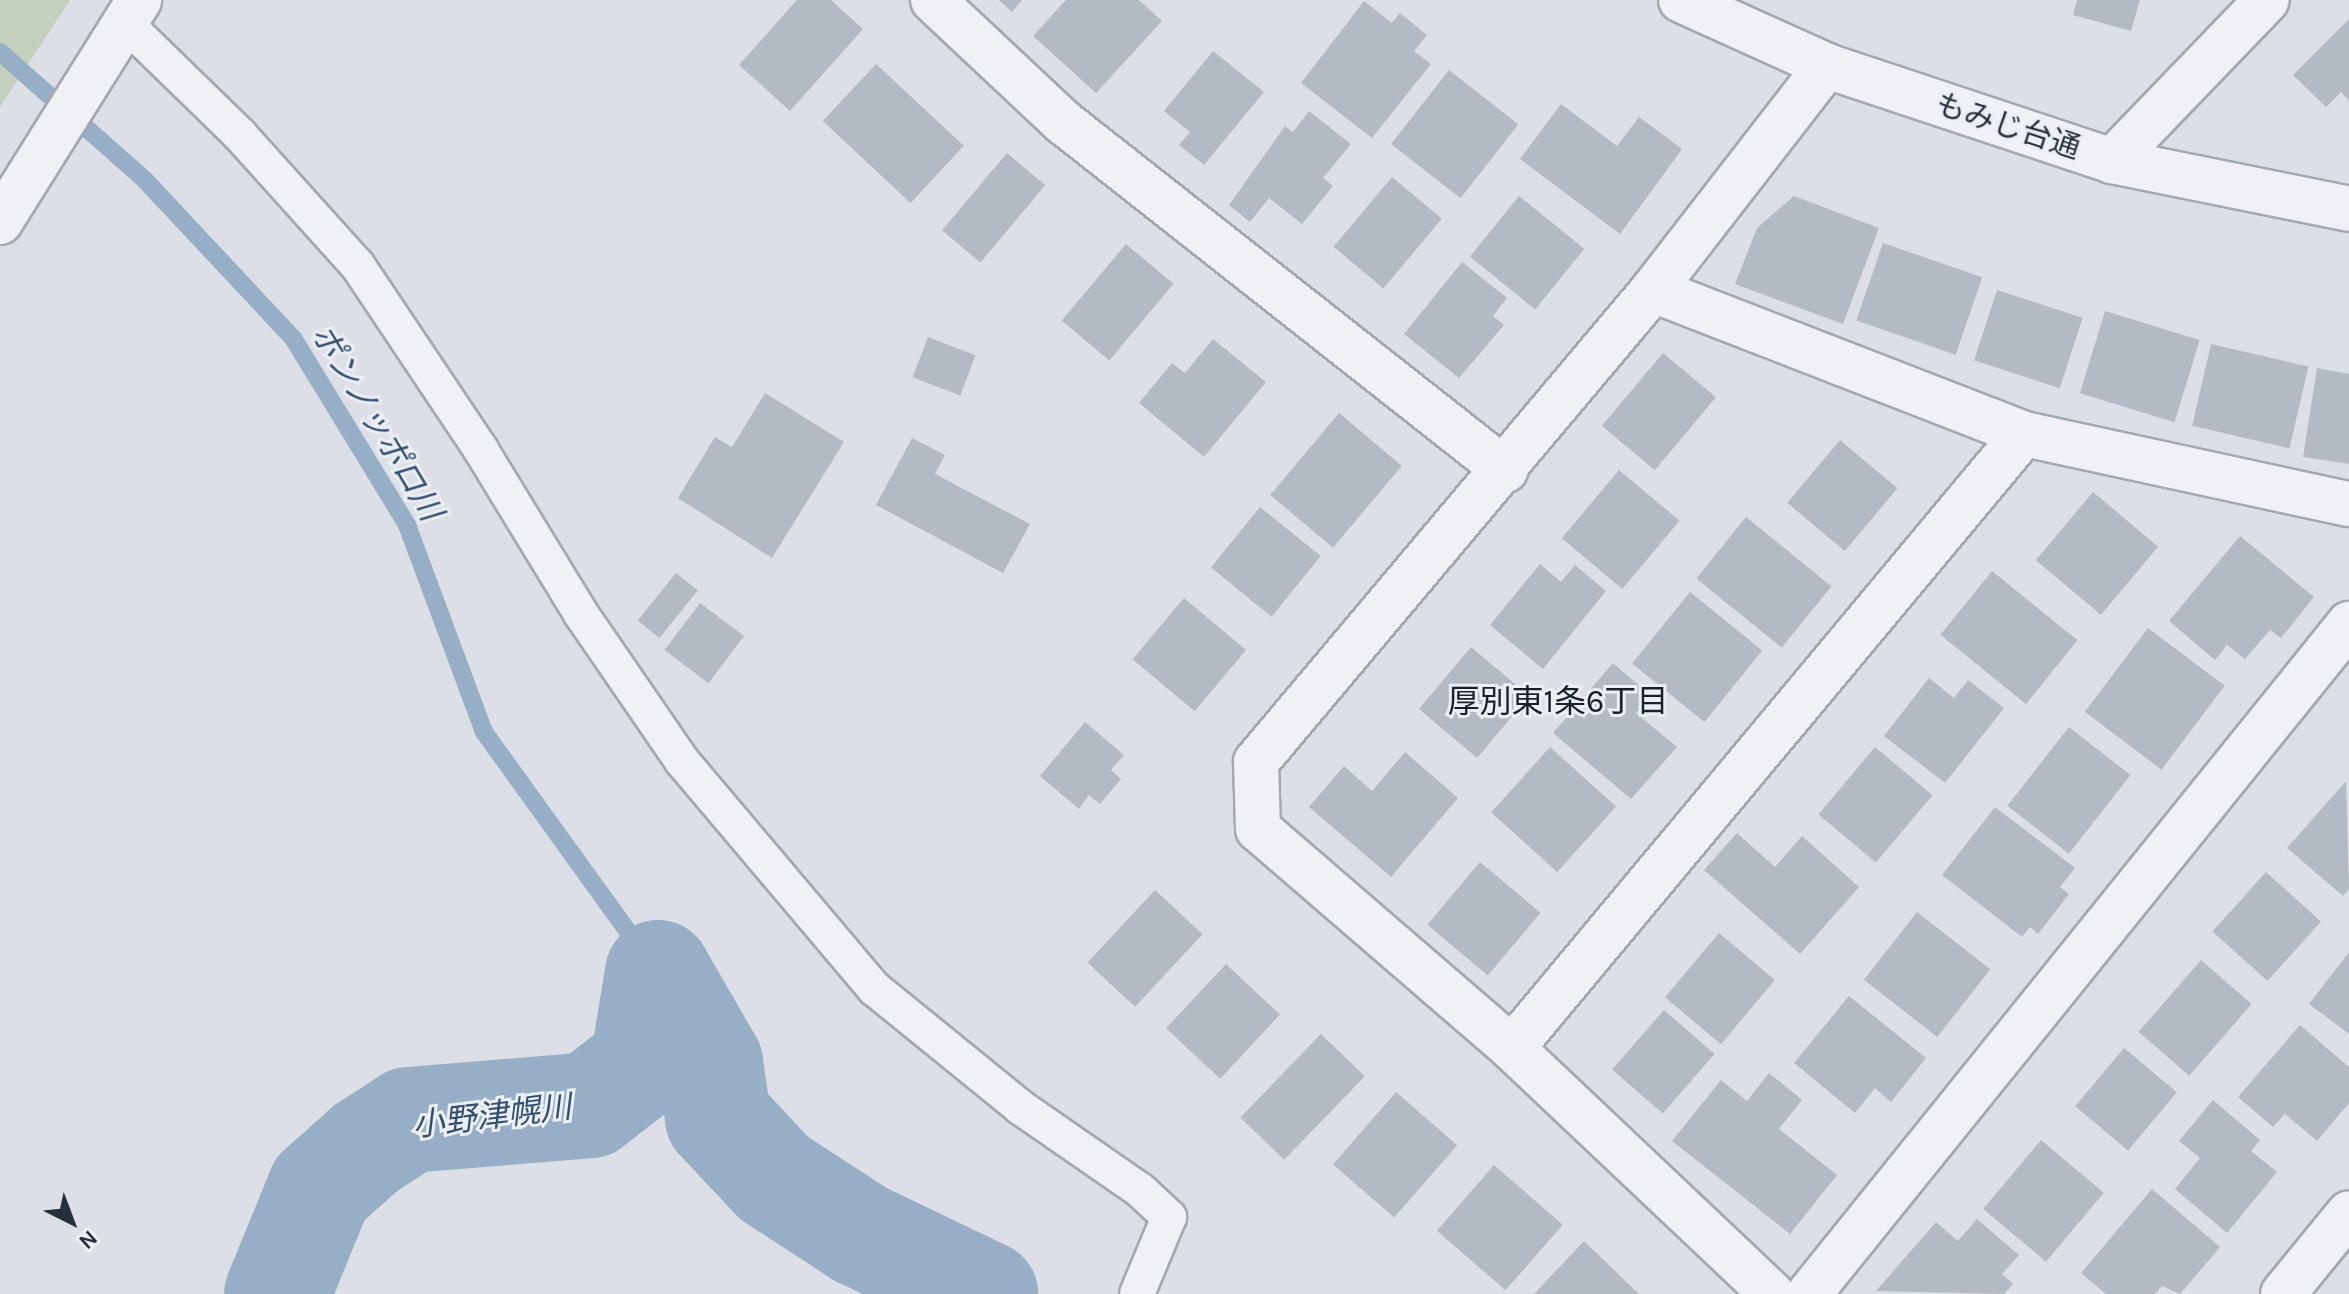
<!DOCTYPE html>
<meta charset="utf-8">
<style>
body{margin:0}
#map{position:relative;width:2349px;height:1294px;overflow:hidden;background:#dce0e6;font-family:Karla,"Noto Sans JP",sans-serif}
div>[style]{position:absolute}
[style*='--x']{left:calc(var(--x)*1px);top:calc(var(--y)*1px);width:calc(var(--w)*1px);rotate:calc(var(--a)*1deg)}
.green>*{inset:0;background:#c2d0bd}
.stream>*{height:18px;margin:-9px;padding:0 9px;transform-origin:9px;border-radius:9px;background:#97afc6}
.river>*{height:106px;margin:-53px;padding:0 53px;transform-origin:53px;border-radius:53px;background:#97afc6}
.building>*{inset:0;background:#b4bac3;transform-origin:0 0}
.roads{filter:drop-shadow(2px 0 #a2a7b0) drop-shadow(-2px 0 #a2a7b0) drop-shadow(0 2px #a2a7b0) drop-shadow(0 -2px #a2a7b0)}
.service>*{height:34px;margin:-17px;padding:0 17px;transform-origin:17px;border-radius:17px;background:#eff1f5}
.minor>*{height:44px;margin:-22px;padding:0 22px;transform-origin:22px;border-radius:22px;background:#eff1f5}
.tertiary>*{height:44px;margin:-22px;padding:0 22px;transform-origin:22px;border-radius:22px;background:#eff1f5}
span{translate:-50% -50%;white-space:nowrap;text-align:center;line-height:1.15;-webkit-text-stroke:6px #ebeff4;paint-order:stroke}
.street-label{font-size:30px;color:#262f3c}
.water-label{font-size:32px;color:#314e6f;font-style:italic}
.neighbourhood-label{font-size:32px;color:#19202d}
.north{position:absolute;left:32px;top:1182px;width:80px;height:80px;-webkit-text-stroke:6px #ebeff4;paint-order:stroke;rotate:138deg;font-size:22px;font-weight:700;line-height:32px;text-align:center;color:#262f3c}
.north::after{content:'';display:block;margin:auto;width:28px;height:36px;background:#262f3c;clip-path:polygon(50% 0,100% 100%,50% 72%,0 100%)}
</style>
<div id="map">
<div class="green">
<div style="clip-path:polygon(0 0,70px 0,0 107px)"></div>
</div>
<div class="stream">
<div style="--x:0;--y:52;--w:192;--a:41.4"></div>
<div style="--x:144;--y:179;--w:218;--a:46.9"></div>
<div style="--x:293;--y:338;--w:219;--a:58.6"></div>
<div style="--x:407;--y:525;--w:221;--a:69.6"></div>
<div style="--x:484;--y:732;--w:297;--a:54.2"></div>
</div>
<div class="river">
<div style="--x:658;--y:973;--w:104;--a:60"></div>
<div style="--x:710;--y:1063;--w:56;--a:81.7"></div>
<div style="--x:718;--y:1118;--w:82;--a:47"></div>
<div style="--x:774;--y:1178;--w:103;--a:33.1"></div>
<div style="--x:860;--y:1234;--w:139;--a:25.6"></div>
<div style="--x:277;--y:1294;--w:113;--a:-67.7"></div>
<div style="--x:320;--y:1189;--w:62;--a:-41.7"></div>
<div style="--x:366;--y:1148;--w:51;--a:-33.1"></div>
<div style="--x:409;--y:1120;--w:182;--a:-4.7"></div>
<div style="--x:590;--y:1105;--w:67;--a:-37.7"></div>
<div style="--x:643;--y:1064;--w:92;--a:-80.6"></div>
</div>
<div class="building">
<div style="clip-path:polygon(797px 0,831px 0,863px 29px,790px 111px,739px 65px)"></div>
<div style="clip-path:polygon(999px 0,1022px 0,1012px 12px)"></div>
<div style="clip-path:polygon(1066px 0,1139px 0,1162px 21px,1096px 93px,1033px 36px)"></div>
<div style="clip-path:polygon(2077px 0,2140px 0,2131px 31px,2073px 15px)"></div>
<div style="clip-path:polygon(1364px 1px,1392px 23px,1400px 13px,1427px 35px,1414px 51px,1431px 64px,1372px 138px,1301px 83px)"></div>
<div style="clip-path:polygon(2349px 19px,2349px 101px,2341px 92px,2326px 107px,2293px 75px)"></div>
<div style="clip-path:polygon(1213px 51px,1264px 92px,1204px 165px,1179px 145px,1190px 132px,1164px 111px)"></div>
<div style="left:876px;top:64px;width:120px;height:78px;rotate:43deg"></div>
<div style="left:1449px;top:70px;width:88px;height:94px;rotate:38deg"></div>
<div style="clip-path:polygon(1561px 104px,1617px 146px,1639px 117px,1682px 149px,1620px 234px,1520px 159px)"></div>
<div style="clip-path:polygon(1309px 111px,1351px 144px,1323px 178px,1333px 186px,1302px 224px,1269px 198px,1250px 222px,1229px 205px,1285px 126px,1293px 132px)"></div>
<div style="left:1007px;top:153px;width:50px;height:101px;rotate:40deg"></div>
<div style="left:1392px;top:177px;width:65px;height:91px;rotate:40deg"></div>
<div style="left:1519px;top:196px;width:84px;height:78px;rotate:39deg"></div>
<div style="clip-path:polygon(1794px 196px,1879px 228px,1843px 324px,1735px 284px,1757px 228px)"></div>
<div style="left:1883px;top:243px;width:105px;height:82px;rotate:19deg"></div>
<div style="left:1126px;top:244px;width:62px;height:100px;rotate:40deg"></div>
<div style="clip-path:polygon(1462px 262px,1507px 298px,1493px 316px,1504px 325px,1459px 378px,1404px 334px)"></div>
<div style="left:1997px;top:290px;width:90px;height:74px;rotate:18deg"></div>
<div style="left:2105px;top:311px;width:99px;height:86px;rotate:17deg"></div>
<div style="left:928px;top:337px;width:51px;height:43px;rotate:21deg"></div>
<div style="clip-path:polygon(1213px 339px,1266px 382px,1204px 457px,1139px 403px,1172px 363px,1185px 373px)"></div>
<div style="left:2211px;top:344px;width:100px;height:84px;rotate:13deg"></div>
<div style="left:1663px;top:353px;width:69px;height:95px;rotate:40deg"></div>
<div style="clip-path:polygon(2317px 368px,2349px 374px,2349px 464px,2303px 457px)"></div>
<div style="clip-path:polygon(765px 393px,844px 442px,772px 558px,678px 498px,715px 437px,732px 447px)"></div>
<div style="left:1339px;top:413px;width:82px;height:107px;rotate:40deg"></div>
<div style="clip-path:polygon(912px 438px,945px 455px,935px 474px,1030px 524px,1003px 573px,876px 505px)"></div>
<div style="left:1840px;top:440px;width:75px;height:82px;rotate:40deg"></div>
<div style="left:1619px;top:470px;width:79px;height:89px;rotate:40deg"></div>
<div style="left:2093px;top:492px;width:85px;height:89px;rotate:40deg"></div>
<div style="left:1260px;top:507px;width:78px;height:78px;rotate:39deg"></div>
<div style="left:1746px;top:517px;width:110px;height:79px;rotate:39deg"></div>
<div style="clip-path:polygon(2240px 536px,2314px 597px,2281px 638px,2270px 630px,2245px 659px,2227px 645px,2215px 660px,2169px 621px)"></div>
<div style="clip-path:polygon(1540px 564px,1561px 582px,1575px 565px,1606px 591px,1543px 669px,1490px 625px)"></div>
<div style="left:1992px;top:571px;width:110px;height:82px;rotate:39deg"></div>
<div style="left:676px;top:573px;width:28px;height:61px;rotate:39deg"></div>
<div style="left:1690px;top:592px;width:93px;height:92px;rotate:39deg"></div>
<div style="left:1184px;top:598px;width:81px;height:80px;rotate:40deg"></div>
<div style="left:700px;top:603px;width:55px;height:59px;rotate:37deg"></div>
<div style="left:2148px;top:628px;width:96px;height:105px;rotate:37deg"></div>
<div style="left:1471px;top:647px;width:76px;height:81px;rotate:40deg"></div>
<div style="clip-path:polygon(1613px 663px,1651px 696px,1636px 713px,1677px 747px,1631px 799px,1553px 733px)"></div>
<div style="clip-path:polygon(1929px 678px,1954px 698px,1968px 680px,2004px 708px,1945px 783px,1884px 736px)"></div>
<div style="clip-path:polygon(1085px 722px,1124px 755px,1111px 770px,1121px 779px,1100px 804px,1089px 795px,1079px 809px,1040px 776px)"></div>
<div style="left:2069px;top:727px;width:78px;height:100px;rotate:38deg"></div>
<div style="left:1550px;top:747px;width:89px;height:88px;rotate:42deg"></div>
<div style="left:1875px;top:747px;width:75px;height:88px;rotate:40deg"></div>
<div style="clip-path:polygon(1405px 752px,1458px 798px,1391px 877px,1309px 807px,1344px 766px,1372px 791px)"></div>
<div style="clip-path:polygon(2346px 781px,2349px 889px,2343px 896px,2287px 848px)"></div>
<div style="clip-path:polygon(1995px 807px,2075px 868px,2060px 887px,2069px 894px,2038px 934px,2030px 927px,2022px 937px,1942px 875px)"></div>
<div style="clip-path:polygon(1737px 833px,1775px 867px,1802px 836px,1859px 887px,1800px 954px,1704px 870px)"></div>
<div style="left:1480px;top:862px;width:79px;height:82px;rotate:40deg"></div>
<div style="left:2266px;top:872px;width:74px;height:80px;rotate:42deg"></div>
<div style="left:1155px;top:890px;width:65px;height:99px;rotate:43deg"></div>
<div style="left:1917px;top:912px;width:93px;height:86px;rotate:38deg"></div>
<div style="left:1719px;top:933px;width:73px;height:84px;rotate:40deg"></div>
<div style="clip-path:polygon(2349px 952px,2349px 1034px,2309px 1004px)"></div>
<div style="left:2201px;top:960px;width:67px;height:95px;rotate:41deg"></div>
<div style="left:1226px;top:964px;width:74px;height:88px;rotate:43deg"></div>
<div style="clip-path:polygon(1849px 996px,1926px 1058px,1891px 1102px,1875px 1088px,1855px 1113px,1794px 1063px)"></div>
<div style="left:1664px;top:1010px;width:67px;height:79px;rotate:41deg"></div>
<div style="clip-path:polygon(2300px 1025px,2349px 1067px,2349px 1103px,2317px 1141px,2285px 1114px,2273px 1127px,2238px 1097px)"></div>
<div style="left:1321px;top:1034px;width:61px;height:116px;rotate:44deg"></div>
<div style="left:2124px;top:1048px;width:69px;height:76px;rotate:40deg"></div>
<div style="clip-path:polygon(1769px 1073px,1802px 1100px,1779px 1129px,1837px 1175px,1790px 1234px,1672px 1141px,1721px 1080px,1747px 1101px)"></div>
<div style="left:1396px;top:1092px;width:81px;height:96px;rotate:41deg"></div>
<div style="clip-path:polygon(2213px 1100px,2260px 1140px,2251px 1151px,2277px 1172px,2227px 1233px,2175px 1189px,2200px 1158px,2179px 1141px)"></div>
<div style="left:2041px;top:1140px;width:82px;height:90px;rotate:40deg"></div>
<div style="left:1494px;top:1165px;width:91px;height:87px;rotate:41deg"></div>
<div style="clip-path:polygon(2152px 1189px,2220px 1247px,2180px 1294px,2162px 1286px,2155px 1294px,2106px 1294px,2081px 1273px)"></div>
<div style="clip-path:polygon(1977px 1219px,2019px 1255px,2002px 1274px,2013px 1284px,2004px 1294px,1876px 1291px,1936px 1222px,1958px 1241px)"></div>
<div style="clip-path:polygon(1584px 1241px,1639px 1294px,1534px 1294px)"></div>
</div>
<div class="roads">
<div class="service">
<div style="--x:124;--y:22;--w:162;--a:44.2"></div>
<div style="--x:240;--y:135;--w:176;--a:48"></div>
<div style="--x:358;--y:266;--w:221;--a:56.2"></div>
<div style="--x:481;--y:450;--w:192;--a:58.6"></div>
<div style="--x:581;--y:614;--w:178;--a:55.5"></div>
<div style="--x:682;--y:761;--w:299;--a:49.8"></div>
<div style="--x:875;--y:989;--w:187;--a:39.1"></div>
<div style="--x:1020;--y:1107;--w:146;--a:34.7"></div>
<div style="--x:1140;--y:1190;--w:40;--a:43"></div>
<div style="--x:1169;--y:1217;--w:83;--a:112.6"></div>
</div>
<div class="minor">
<div style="--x:933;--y:0;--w:178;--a:43.2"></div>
<div style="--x:1063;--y:122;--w:563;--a:38.21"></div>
<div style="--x:2112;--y:161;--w:223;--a:-46.1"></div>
<div style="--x:1653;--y:290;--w:398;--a:21.2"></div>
<div style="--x:2024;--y:434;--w:332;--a:12.2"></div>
<div style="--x:1512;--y:1048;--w:799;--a:-50.18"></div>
<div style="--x:1772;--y:1294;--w:358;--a:-136.6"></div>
<div style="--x:1512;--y:1048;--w:335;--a:-139.2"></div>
<div style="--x:1258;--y:829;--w:67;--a:-91.7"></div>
<div style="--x:1256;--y:762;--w:617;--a:-49.93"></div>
<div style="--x:1653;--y:290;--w:284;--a:-52.2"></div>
<div style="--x:1809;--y:1294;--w:861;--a:-51.13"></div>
<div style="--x:2283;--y:1294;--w:104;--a:-50.8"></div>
</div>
<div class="tertiary">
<div style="--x:1681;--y:0;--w:160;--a:24.3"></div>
<div style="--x:1827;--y:66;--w:300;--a:18.4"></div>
<div style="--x:2112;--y:161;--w:242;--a:11.4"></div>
<div style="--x:0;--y:222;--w:262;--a:-57.9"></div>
</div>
</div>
<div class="street-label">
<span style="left:2008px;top:126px;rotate:18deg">もみじ台通</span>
</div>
<div class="water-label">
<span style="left:376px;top:423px;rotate:59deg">ポンノッポロ川</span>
<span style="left:492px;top:1117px;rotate:-7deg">小野津幌川</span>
</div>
<div class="neighbourhood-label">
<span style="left:1558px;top:702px">厚別東1条6丁目</span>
</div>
<div class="north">N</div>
</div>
